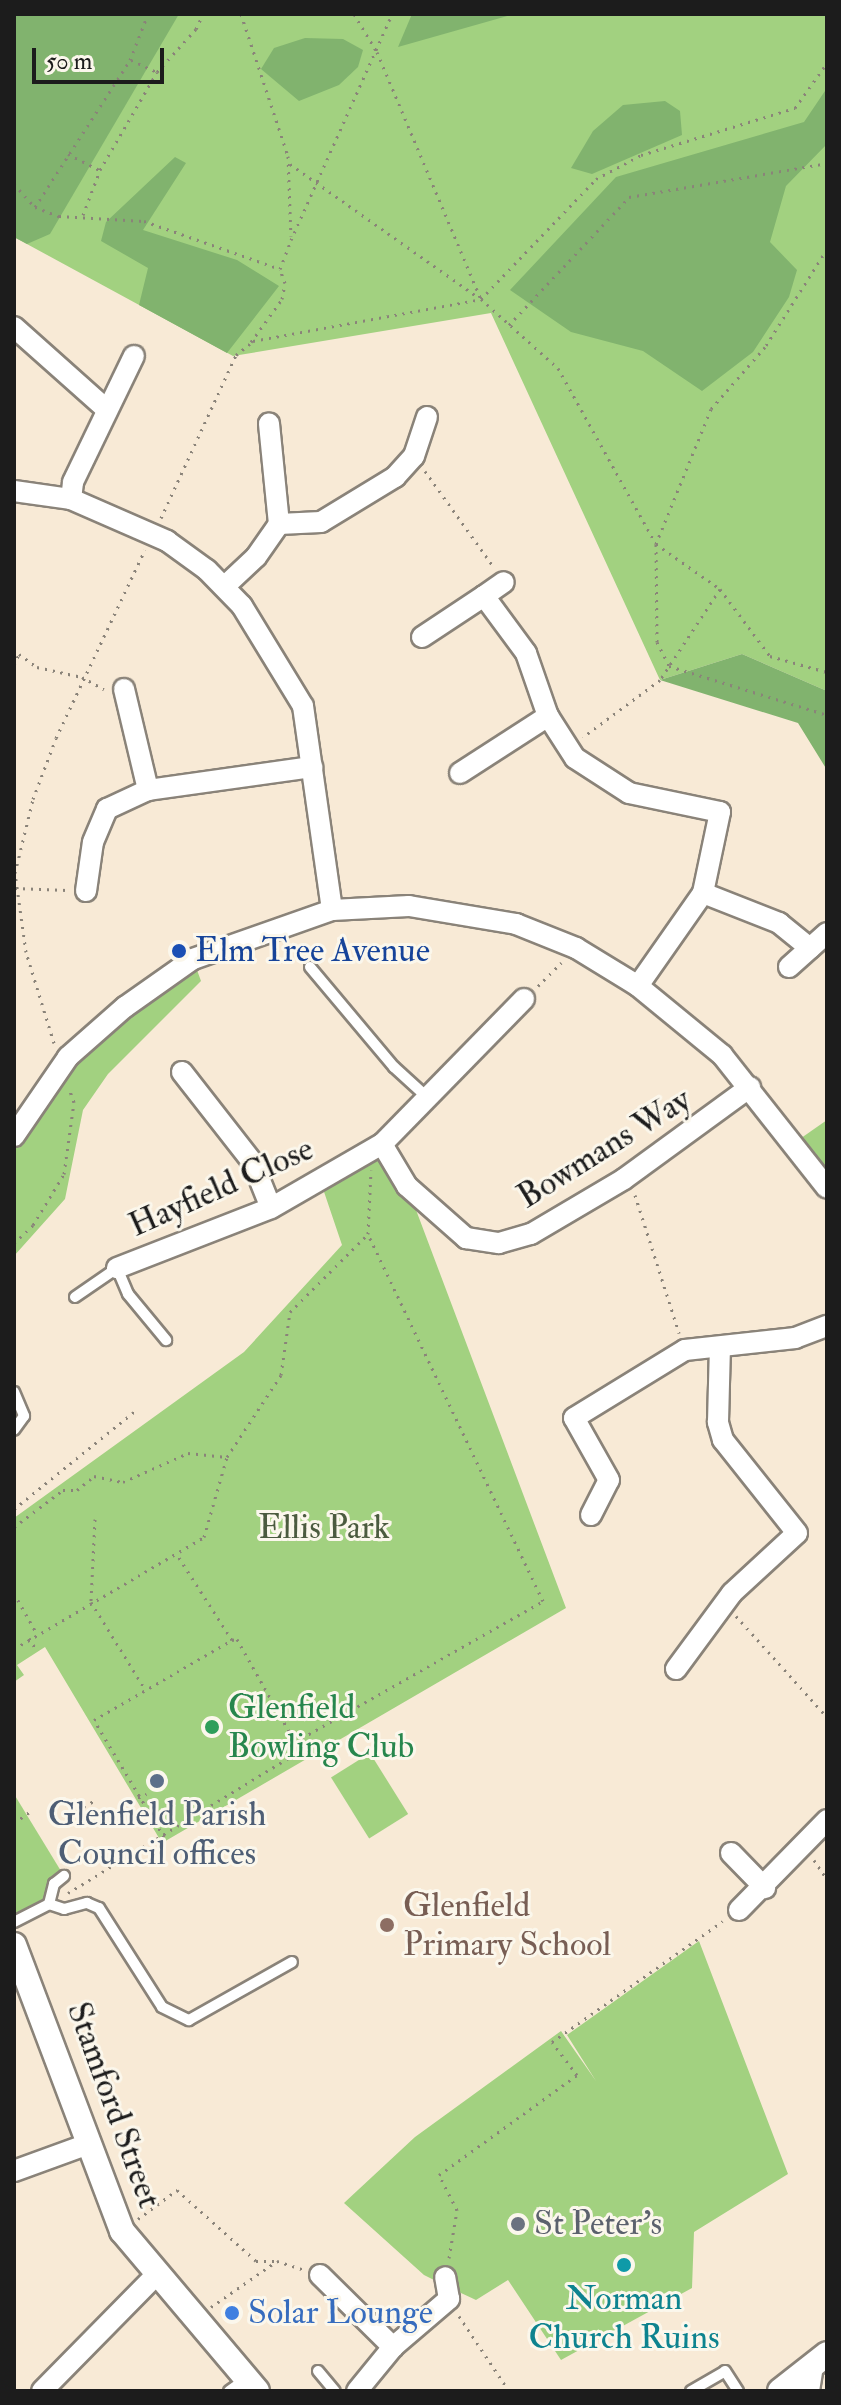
<!DOCTYPE html>
<style>
body{margin:0}
#map{position:relative;width:841px;height:2405px;overflow:hidden;background:#f8ead6;font-family:"IM FELL Double Pica",serif}
div>[style]{position:absolute}
[style*='--x']{left:calc(var(--x)*1px);top:calc(var(--y)*1px);width:calc(var(--w)*1px);rotate:calc(var(--a)*1deg)}
.green>*{inset:0;background:#a2d180;transform-origin:0 0}
.forest>*{inset:0;background:#81b36e}
.path>*{height:3px;margin-top:-1.5px;transform-origin:0;background:repeating-linear-gradient(90deg,#8a8379 0 2px,transparent 0 8px)}
.roads{filter:drop-shadow(2px 0 #8a8379) drop-shadow(-2px 0 #8a8379) drop-shadow(0 2px #8a8379) drop-shadow(0 -2px #8a8379)}
.service>*{height:10px;margin:-5px;padding:0 5px;transform-origin:5px;border-radius:5px;background:#fff}
.minor>*{height:20px;margin:-10px;padding:0 10px;transform-origin:10px;border-radius:10px;background:#fff}
.tertiary>*{height:24px;margin:-12px;padding:0 12px;transform-origin:12px;border-radius:12px;background:#fff}
.dots>*{width:22px;height:22px;translate:-50% -50%;box-sizing:border-box;border:4px solid #fbf7ec;border-radius:50%}
span{translate:-50% -50%;white-space:nowrap;text-align:center;line-height:1.15;-webkit-text-stroke:6px #fbf7ec;paint-order:stroke}
.transit-label{font-size:34px;color:#164399}
.left{translate:0 -50%;text-align:left}
.street-label{font-size:34px;color:#1c1c1c}
.park-label{font-size:34px;color:#4b5b3f}
.leisure-label{font-size:34px;color:#27864d}
.service-label{font-size:34px;color:#4e5e75}
.education-label{font-size:34px;color:#785e54}
.worship-label{font-size:34px;color:#5b616d}
.culture-label{font-size:34px;color:#0d838f}
.shop-label{font-size:34px;color:#366cbe}
.frame{position:absolute;inset:0;border:16px solid #1c1c1c;pointer-events:none}
.scale{position:absolute;left:32px;top:48px;width:132px;height:36px;box-sizing:border-box;border:4px solid #1c1c1c;border-top:0;padding-left:10px;font-size:24px;line-height:28px;white-space:nowrap;color:#1c1c1c;-webkit-text-stroke:6px #fbf7ec;paint-order:stroke}
</style>
<div id="map">
<div class="green">
<div style="clip-path:polygon(14px 14px,827px 14px,827px 691px,742px 654px,660px 680px,491px 313px,233px 356px,14px 237px)"></div>
<div style="clip-path:polygon(193px 959px,201px 981px,108px 1074px,83px 1110px,65px 1199px,14px 1256px,14px 1138px,61px 1066px)"></div>
<div style="clip-path:polygon(827px 1120px,827px 1188px,794px 1143px)"></div>
<div style="clip-path:polygon(382px 1144px,407px 1186px,566px 1608px,162px 1843px,45px 1647px,17px 1665px,24px 1675px,14px 1682px,14px 1518px,244px 1352px,342px 1245px,320px 1180px)"></div>
<div style="left:370px;top:1753px;width:72px;height:46px;rotate:58deg"></div>
<div style="clip-path:polygon(14px 1794px,64px 1876px,49px 1904px,14px 1922px)"></div>
<div style="clip-path:polygon(699px 1941px,788px 2174px,694px 2232px,692px 2288px,561px 2360px,508px 2280px,476px 2300px,446px 2286px,424px 2275px,344px 2203px,415px 2137px,561px 2031px,596px 2081px,567px 2035px)"></div>
</div>
<div class="forest">
<div style="clip-path:polygon(14px 14px,179px 14px,50px 234px,27px 244px,14px 237px)"></div>
<div style="clip-path:polygon(412px 14px,514px 14px,398px 47px)"></div>
<div style="clip-path:polygon(305px 38px,343px 39px,363px 50px,358px 67px,339px 85px,299px 101px,261px 69px,274px 48px)"></div>
<div style="clip-path:polygon(827px 88px,827px 144px,786px 186px,770px 242px,797px 270px,789px 297px,753px 352px,702px 391px,643px 351px,571px 332px,510px 290px,616px 177px,804px 122px)"></div>
<div style="clip-path:polygon(665px 101px,680px 111px,682px 135px,592px 174px,571px 168px,593px 131px,623px 105px)"></div>
<div style="clip-path:polygon(175px 157px,186px 163px,143px 230px,237px 260px,279px 286px,227px 353px,139px 305px,148px 268px,101px 241px,106px 222px)"></div>
<div style="clip-path:polygon(742px 654px,827px 691px,827px 770px,798px 723px,660px 680px)"></div>
</div>
<div class="path">
<div style="--x:241;--y:14;--w:150;--a:71.7"></div>
<div style="--x:288;--y:156;--w:80;--a:87.9"></div>
<div style="--x:354;--y:14;--w:44;--a:58.8"></div>
<div style="--x:377;--y:52;--w:268;--a:67.2"></div>
<div style="--x:131;--y:60;--w:29;--a:25"></div>
<div style="--x:68;--y:154;--w:36;--a:27"></div>
<div style="--x:290;--y:164;--w:230;--a:35.3"></div>
<div style="--x:14;--y:184;--w:31;--a:48"></div>
<div style="--x:35;--y:207;--w:26;--a:21"></div>
<div style="--x:59;--y:216;--w:85;--a:3.4"></div>
<div style="--x:144;--y:221;--w:144;--a:19.4"></div>
<div style="--x:35;--y:207;--w:175;--a:-57.1"></div>
<div style="--x:130;--y:60;--w:49;--a:-68.6"></div>
<div style="--x:83;--y:215;--w:48;--a:-69.3"></div>
<div style="--x:100;--y:170;--w:113;--a:-59.8"></div>
<div style="--x:157;--y:72;--w:58;--a:-47.8"></div>
<div style="--x:196;--y:29;--w:17;--a:-65"></div>
<div style="--x:827;--y:249;--w:116;--a:122.3"></div>
<div style="--x:765;--y:347;--w:82;--a:131.1"></div>
<div style="--x:711;--y:409;--w:146;--a:112.2"></div>
<div style="--x:656;--y:544;--w:98;--a:89.4"></div>
<div style="--x:657;--y:642;--w:27;--a:63"></div>
<div style="--x:669;--y:666;--w:165;--a:17.2"></div>
<div style="--x:481;--y:299;--w:166;--a:-46.2"></div>
<div style="--x:596;--y:179;--w:51;--a:-28.1"></div>
<div style="--x:641;--y:155;--w:161;--a:-17"></div>
<div style="--x:795;--y:108;--w:55;--a:-54.6"></div>
<div style="--x:509;--y:325;--w:175;--a:-46.8"></div>
<div style="--x:629;--y:197;--w:201;--a:-9.7"></div>
<div style="--x:251;--y:342;--w:53;--a:-54.2"></div>
<div style="--x:282;--y:299;--w:16;--a:-79"></div>
<div style="--x:285;--y:283;--w:15;--a:-110"></div>
<div style="--x:280;--y:269;--w:31;--a:-69"></div>
<div style="--x:291;--y:240;--w:248;--a:-65.9"></div>
<div style="--x:425;--y:471;--w:117;--a:54.4"></div>
<div style="--x:161;--y:518;--w:179;--a:-65.3"></div>
<div style="--x:236;--y:355;--w:22;--a:-39"></div>
<div style="--x:253;--y:341;--w:232;--a:-10.4"></div>
<div style="--x:481;--y:299;--w:103;--a:41.9"></div>
<div style="--x:558;--y:368;--w:201;--a:60.9"></div>
<div style="--x:656;--y:544;--w:78;--a:35.1"></div>
<div style="--x:720;--y:589;--w:109;--a:123.4"></div>
<div style="--x:660;--y:680;--w:96;--a:143.5"></div>
<div style="--x:720;--y:589;--w:84;--a:53.3"></div>
<div style="--x:770;--y:656;--w:59;--a:15.7"></div>
<div style="--x:14;--y:665;--w:12;--a:-66"></div>
<div style="--x:19;--y:654;--w:22;--a:36"></div>
<div style="--x:37;--y:667;--w:46;--a:12.5"></div>
<div style="--x:82;--y:677;--w:25;--a:29"></div>
<div style="--x:15;--y:888;--w:52;--a:2.2"></div>
<div style="--x:538;--y:986;--w:33;--a:-45"></div>
<div style="--x:54;--y:1043;--w:95;--a:-107.1"></div>
<div style="--x:26;--y:952;--w:80;--a:-97.9"></div>
<div style="--x:15;--y:873;--w:76;--a:-76.3"></div>
<div style="--x:33;--y:799;--w:65;--a:-69.3"></div>
<div style="--x:56;--y:738;--w:208;--a:-64.7"></div>
<div style="--x:635;--y:1195;--w:145;--a:72.3"></div>
<div style="--x:14;--y:1243;--w:26;--a:-43"></div>
<div style="--x:33;--y:1225;--w:60;--a:-58.7"></div>
<div style="--x:64;--y:1174;--w:73;--a:-82.1"></div>
<div style="--x:74;--y:1102;--w:15;--a:-110"></div>
<div style="--x:14;--y:1509;--w:156;--a:-39"></div>
<div style="--x:95;--y:1519;--w:83;--a:92.8"></div>
<div style="--x:91;--y:1602;--w:102;--a:58.2"></div>
<div style="--x:14;--y:1527;--w:61;--a:-37.1"></div>
<div style="--x:63;--y:1490;--w:14;--a:0"></div>
<div style="--x:77;--y:1490;--w:22;--a:-39"></div>
<div style="--x:94;--y:1476;--w:30;--a:12"></div>
<div style="--x:123;--y:1482;--w:71;--a:-24"></div>
<div style="--x:188;--y:1453;--w:39;--a:6"></div>
<div style="--x:14;--y:1593;--w:47;--a:60.7"></div>
<div style="--x:736;--y:1616;--w:136;--a:48"></div>
<div style="--x:29;--y:1638;--w:15;--a:58"></div>
<div style="--x:232;--y:1640;--w:5;--a:-11"></div>
<div style="--x:237;--y:1639;--w:118;--a:60.6"></div>
<div style="--x:14;--y:1649;--w:221;--a:-30.5"></div>
<div style="--x:204;--y:1537;--w:83;--a:-74"></div>
<div style="--x:227;--y:1457;--w:98;--a:-56.6"></div>
<div style="--x:281;--y:1375;--w:64;--a:-81.9"></div>
<div style="--x:290;--y:1312;--w:110;--a:-45"></div>
<div style="--x:131;--y:1801;--w:17;--a:-25"></div>
<div style="--x:77;--y:1811;--w:23;--a:-31"></div>
<div style="--x:14;--y:1823;--w:19;--a:-35"></div>
<div style="--x:164;--y:1837;--w:136;--a:-120.9"></div>
<div style="--x:94;--y:1720;--w:160;--a:-30.1"></div>
<div style="--x:232;--y:1640;--w:103;--a:-122.8"></div>
<div style="--x:814;--y:1860;--w:23;--a:56"></div>
<div style="--x:68;--y:1893;--w:260;--a:-31.5"></div>
<div style="--x:290;--y:1757;--w:16;--a:-72"></div>
<div style="--x:295;--y:1742;--w:285;--a:-29.6"></div>
<div style="--x:543;--y:1601;--w:407;--a:-115.5"></div>
<div style="--x:368;--y:1234;--w:64;--a:-87.3"></div>
<div style="--x:138;--y:2219;--w:49;--a:-36.6"></div>
<div style="--x:177;--y:2190;--w:106;--a:41.9"></div>
<div style="--x:256;--y:2261;--w:21;--a:0"></div>
<div style="--x:277;--y:2261;--w:28;--a:18"></div>
<div style="--x:449;--y:2258;--w:49;--a:-80.5"></div>
<div style="--x:457;--y:2210;--w:39;--a:-117"></div>
<div style="--x:439;--y:2175;--w:170;--a:-35.9"></div>
<div style="--x:577;--y:2075;--w:41;--a:-127.1"></div>
<div style="--x:552;--y:2042;--w:209;--a:-35.3"></div>
<div style="--x:211;--y:2307;--w:80;--a:-34.9"></div>
<div style="--x:459;--y:2316;--w:90;--a:56.3"></div>
</div>
<div class="roads">
<div class="service">
<div style="--x:310;--y:967;--w:131;--a:50"></div>
<div style="--x:394;--y:1067;--w:46;--a:42.4"></div>
<div style="--x:75;--y:1297;--w:51;--a:-34.6"></div>
<div style="--x:117;--y:1268;--w:28;--a:67"></div>
<div style="--x:128;--y:1294;--w:60;--a:50.4"></div>
<div style="--x:14;--y:1392;--w:26;--a:67"></div>
<div style="--x:24;--y:1416;--w:17;--a:126"></div>
<div style="--x:49;--y:1904;--w:21;--a:-76"></div>
<div style="--x:54;--y:1884;--w:13;--a:-39"></div>
<div style="--x:14;--y:1922;--w:39;--a:-27"></div>
<div style="--x:49;--y:1904;--w:16;--a:18"></div>
<div style="--x:64;--y:1909;--w:24;--a:-15"></div>
<div style="--x:87;--y:1903;--w:13;--a:23"></div>
<div style="--x:99;--y:1908;--w:117;--a:57.5"></div>
<div style="--x:162;--y:2007;--w:30;--a:26"></div>
<div style="--x:189;--y:2020;--w:118;--a:-29.4"></div>
<div style="--x:318;--y:2371;--w:26;--a:50"></div>
<div style="--x:229;--y:2391;--w:21;--a:-35"></div>
<div style="--x:691;--y:2391;--w:39;--a:-30"></div>
<div style="--x:725;--y:2371;--w:24;--a:57"></div>
</div>
<div class="minor">
<div style="--x:14;--y:327;--w:125;--a:41.7"></div>
<div style="--x:14;--y:491;--w:58;--a:8"></div>
<div style="--x:71;--y:499;--w:105;--a:23.6"></div>
<div style="--x:167;--y:541;--w:49;--a:35.9"></div>
<div style="--x:207;--y:570;--w:50;--a:45.8"></div>
<div style="--x:242;--y:606;--w:117;--a:58.6"></div>
<div style="--x:303;--y:706;--w:206;--a:81.9"></div>
<div style="--x:71;--y:499;--w:17;--a:-83"></div>
<div style="--x:73;--y:482;--w:140;--a:-64.2"></div>
<div style="--x:279;--y:524;--w:42;--a:-2.7"></div>
<div style="--x:321;--y:522;--w:87;--a:-31.3"></div>
<div style="--x:395;--y:477;--w:28;--a:-48"></div>
<div style="--x:414;--y:456;--w:41;--a:-71.6"></div>
<div style="--x:225;--y:586;--w:42;--a:-43.1"></div>
<div style="--x:256;--y:557;--w:40;--a:-55.1"></div>
<div style="--x:279;--y:524;--w:101;--a:-95.7"></div>
<div style="--x:484;--y:596;--w:24;--a:-35"></div>
<div style="--x:422;--y:637;--w:74;--a:-33.5"></div>
<div style="--x:484;--y:596;--w:71;--a:53.6"></div>
<div style="--x:526;--y:653;--w:67;--a:70.8"></div>
<div style="--x:548;--y:716;--w:50;--a:57.3"></div>
<div style="--x:575;--y:758;--w:64;--a:32.9"></div>
<div style="--x:629;--y:793;--w:93;--a:11.8"></div>
<div style="--x:720;--y:812;--w:83;--a:101.9"></div>
<div style="--x:703;--y:893;--w:113;--a:125"></div>
<div style="--x:124;--y:689;--w:104;--a:76.6"></div>
<div style="--x:460;--y:773;--w:105;--a:-32.9"></div>
<div style="--x:86;--y:891;--w:49;--a:-81.9"></div>
<div style="--x:93;--y:842;--w:36;--a:-67"></div>
<div style="--x:107;--y:809;--w:45;--a:-24.9"></div>
<div style="--x:148;--y:790;--w:166;--a:-8"></div>
<div style="--x:703;--y:893;--w:82;--a:21.5"></div>
<div style="--x:779;--y:923;--w:40;--a:39"></div>
<div style="--x:789;--y:967;--w:51;--a:-41.8"></div>
<div style="--x:182;--y:1072;--w:115;--a:52"></div>
<div style="--x:253;--y:1163;--w:48;--a:68.2"></div>
<div style="--x:14;--y:1136;--w:96;--a:-55.6"></div>
<div style="--x:68;--y:1057;--w:76;--a:-41.3"></div>
<div style="--x:125;--y:1007;--w:83;--a:-35.2"></div>
<div style="--x:193;--y:959;--w:147;--a:-19.4"></div>
<div style="--x:332;--y:910;--w:77;--a:-3"></div>
<div style="--x:409;--y:906;--w:109;--a:9.5"></div>
<div style="--x:516;--y:924;--w:65;--a:21.8"></div>
<div style="--x:576;--y:948;--w:73;--a:31.5"></div>
<div style="--x:638;--y:986;--w:109;--a:39.4"></div>
<div style="--x:722;--y:1055;--w:169;--a:51.7"></div>
<div style="--x:382;--y:1144;--w:49;--a:59.2"></div>
<div style="--x:407;--y:1186;--w:79;--a:41.4"></div>
<div style="--x:466;--y:1238;--w:33;--a:9"></div>
<div style="--x:499;--y:1243;--w:33;--a:-16"></div>
<div style="--x:531;--y:1234;--w:108;--a:-30.6"></div>
<div style="--x:624;--y:1179;--w:156;--a:-36.1"></div>
<div style="--x:117;--y:1268;--w:165;--a:-21.3"></div>
<div style="--x:271;--y:1208;--w:128;--a:-30"></div>
<div style="--x:382;--y:1144;--w:203;--a:-45.6"></div>
<div style="--x:591;--y:1515;--w:39;--a:-63"></div>
<div style="--x:609;--y:1480;--w:71;--a:-119.4"></div>
<div style="--x:574;--y:1418;--w:130;--a:-31.5"></div>
<div style="--x:685;--y:1350;--w:111;--a:-6.2"></div>
<div style="--x:795;--y:1338;--w:34;--a:-21"></div>
<div style="--x:676;--y:1669;--w:94;--a:-53.6"></div>
<div style="--x:732;--y:1593;--w:88;--a:-42.7"></div>
<div style="--x:797;--y:1533;--w:119;--a:-128.5"></div>
<div style="--x:723;--y:1440;--w:19;--a:-106"></div>
<div style="--x:718;--y:1422;--w:75;--a:-88.5"></div>
<div style="--x:731;--y:1853;--w:49;--a:45.8"></div>
<div style="--x:739;--y:1910;--w:126;--a:-45.6"></div>
<div style="--x:14;--y:2171;--w:79;--a:-20"></div>
<div style="--x:320;--y:2275;--w:103;--a:44.6"></div>
<div style="--x:42;--y:2391;--w:161;--a:-45.5"></div>
<div style="--x:357;--y:2391;--w:57;--a:-50.7"></div>
<div style="--x:393;--y:2347;--w:74;--a:-40.6"></div>
<div style="--x:449;--y:2299;--w:22;--a:-100"></div>
<div style="--x:809;--y:2391;--w:26;--a:-81"></div>
</div>
<div class="tertiary">
<div style="--x:14;--y:1945;--w:306;--a:69.3"></div>
<div style="--x:122;--y:2231;--w:209;--a:49.8"></div>
<div style="--x:780;--y:2391;--w:60;--a:-38.2"></div>
</div>
</div>
<div class="dots">
<div style="left:179px;top:951px;background:#1a4fb4"></div>
<div style="left:212px;top:1727px;background:#2e9e5b"></div>
<div style="left:157px;top:1781px;background:#5c6f8a"></div>
<div style="left:387px;top:1925px;background:#8d6e63"></div>
<div style="left:518px;top:2224px;background:#6b7280"></div>
<div style="left:624px;top:2265px;background:#0f9aa8"></div>
<div style="left:232px;top:2313px;background:#3f7fe0"></div>
</div>
<div class="transit-label">
<span class="left" style="left:195px;top:951px">Elm Tree Avenue</span>
</div>
<div class="street-label">
<span style="left:604px;top:1148px;rotate:-32deg">Bowmans Way</span>
<span style="left:221px;top:1187px;rotate:-24deg">Hayfield Close</span>
<span style="left:114px;top:2105px;rotate:70deg">Stamford Street</span>
</div>
<div class="park-label">
<span style="left:324px;top:1528px">Ellis Park</span>
</div>
<div class="leisure-label">
<span class="left" style="left:228px;top:1727px">Glenfield<br>Bowling Club</span>
</div>
<div class="service-label">
<span style="left:157px;top:1834px">Glenfield Parish<br>Council offices</span>
</div>
<div class="education-label">
<span class="left" style="left:403px;top:1925px">Glenfield<br>Primary School</span>
</div>
<div class="worship-label">
<span class="left" style="left:534px;top:2224px">St Peter's</span>
</div>
<div class="culture-label">
<span style="left:624px;top:2318px">Norman<br>Church Ruins</span>
</div>
<div class="shop-label">
<span class="left" style="left:248px;top:2313px">Solar Lounge</span>
</div>
<div class="frame"></div>
<div class="scale">50 m</div>
</div>
